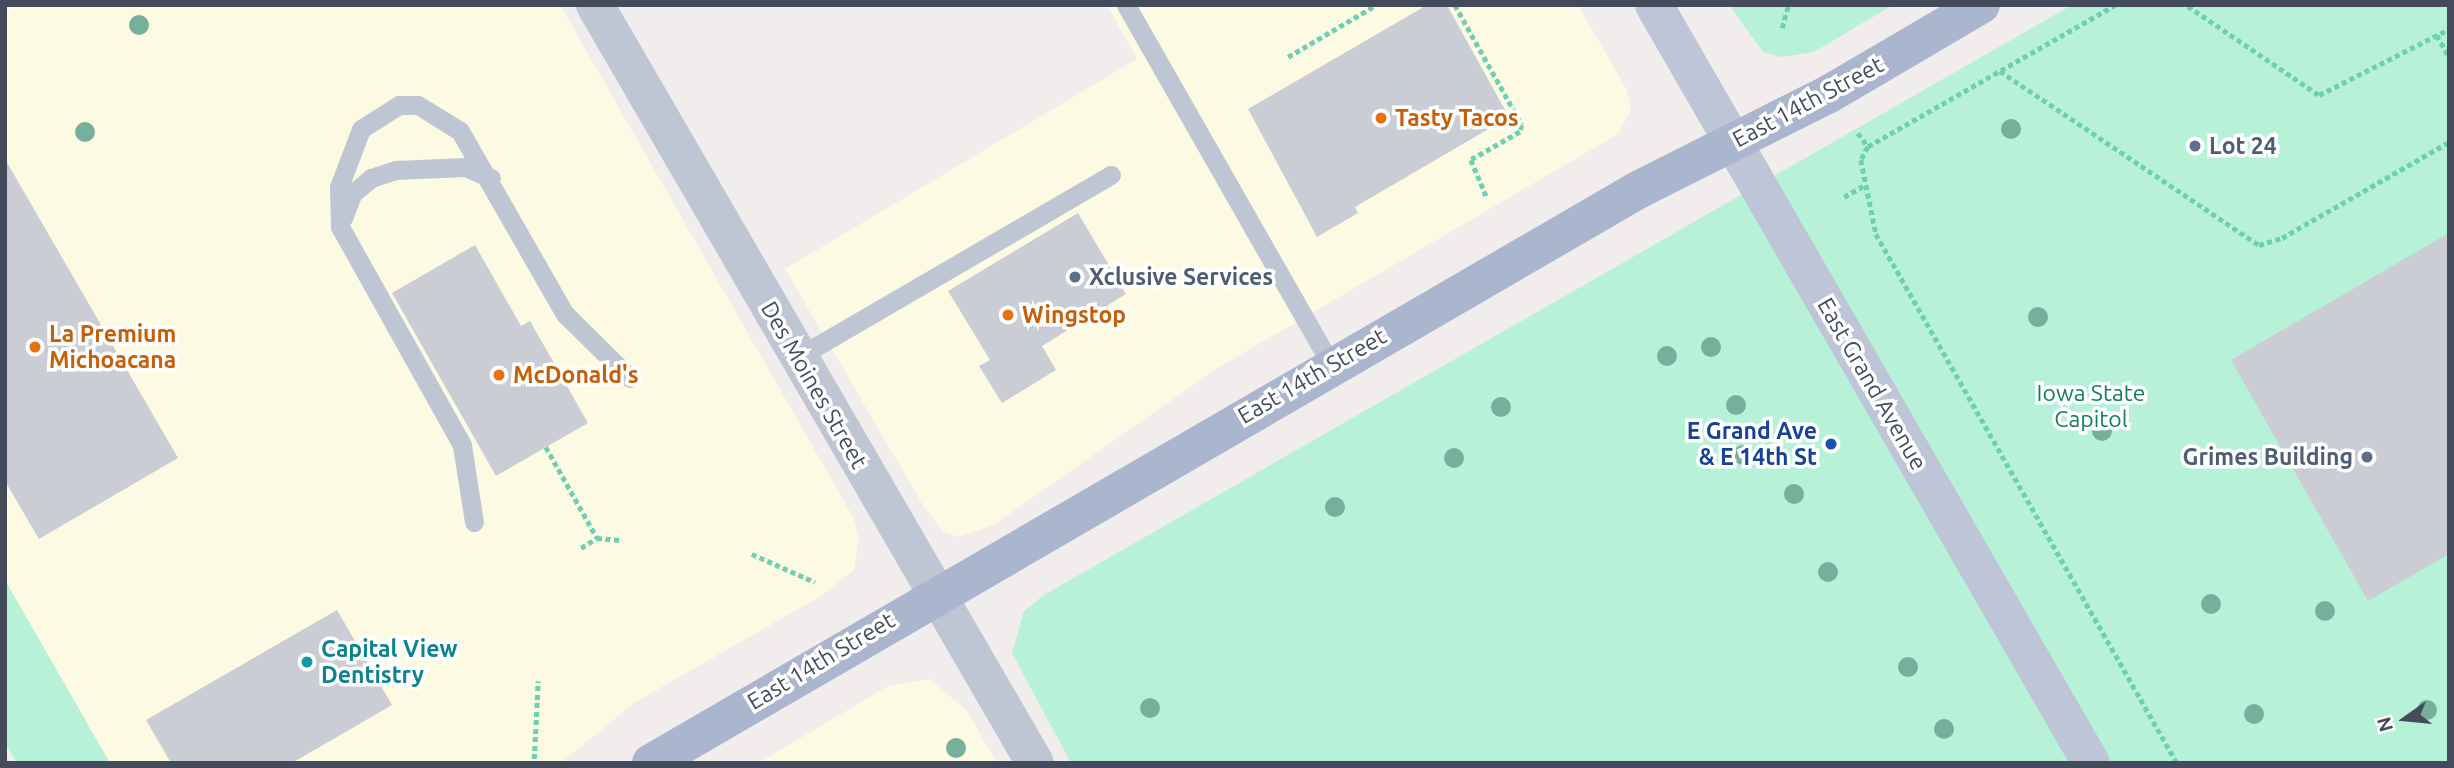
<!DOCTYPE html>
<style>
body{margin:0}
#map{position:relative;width:2454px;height:768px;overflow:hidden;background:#f0edec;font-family:Ubuntu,sans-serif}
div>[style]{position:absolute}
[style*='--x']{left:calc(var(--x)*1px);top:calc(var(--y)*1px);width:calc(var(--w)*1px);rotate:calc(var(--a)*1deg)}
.commercial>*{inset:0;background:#fcfae3}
.green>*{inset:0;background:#b7f1d8}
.building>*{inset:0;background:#cbcdd5}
.path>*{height:4.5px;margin-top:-2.25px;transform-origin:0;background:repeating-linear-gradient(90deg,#6ed0b2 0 5px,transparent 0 8.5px)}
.lane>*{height:19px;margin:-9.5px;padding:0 9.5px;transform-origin:9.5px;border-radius:9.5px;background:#bfc6d3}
.street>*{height:38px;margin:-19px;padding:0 19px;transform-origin:19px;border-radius:19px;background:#bfc6d3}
.secondary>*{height:38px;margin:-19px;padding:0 19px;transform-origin:19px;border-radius:19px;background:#bec5d7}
.primary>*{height:38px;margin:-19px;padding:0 19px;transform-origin:19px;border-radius:19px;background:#aab5ce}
.trees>*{width:20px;height:20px;margin:-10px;border-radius:50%;background:#76b09d}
.dots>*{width:19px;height:19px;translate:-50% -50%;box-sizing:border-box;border:4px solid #fff;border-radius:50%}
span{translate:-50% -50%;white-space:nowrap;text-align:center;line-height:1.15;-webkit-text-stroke:7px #fff;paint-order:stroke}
.street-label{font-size:23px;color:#444c5b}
.food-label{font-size:23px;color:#c56008;font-weight:700}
.left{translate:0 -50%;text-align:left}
.service-label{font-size:23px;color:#4e5e75;font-weight:700}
.right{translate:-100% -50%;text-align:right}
.park-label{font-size:23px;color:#127f5d}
.transit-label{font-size:23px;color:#164399;font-weight:700}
.culture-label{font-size:23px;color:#0d838f;font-weight:700}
.frame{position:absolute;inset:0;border:7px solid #444c5b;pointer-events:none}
.north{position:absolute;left:2370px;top:684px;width:70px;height:70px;-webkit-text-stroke:5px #fff;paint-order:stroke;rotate:255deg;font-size:19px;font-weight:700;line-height:28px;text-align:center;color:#444c5b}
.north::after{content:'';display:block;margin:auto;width:24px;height:32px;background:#444c5b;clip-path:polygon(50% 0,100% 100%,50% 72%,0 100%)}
</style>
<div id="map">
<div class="commercial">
<div style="clip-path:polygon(5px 5px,560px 5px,853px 517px,859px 538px,854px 570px,819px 597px,634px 703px,561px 763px,110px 763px,5px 580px)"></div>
<div style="clip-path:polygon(1107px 5px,1578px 5px,1627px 90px,1631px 109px,1618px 134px,1216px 369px,992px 526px,959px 537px,944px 532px,924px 507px,785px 269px,1137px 59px)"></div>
<div style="clip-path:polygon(930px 679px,967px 711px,997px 763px,758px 763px,888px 686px)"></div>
</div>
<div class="green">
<div style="clip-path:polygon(1729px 5px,1893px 5px,1814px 52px,1781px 57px,1763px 52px)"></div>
<div style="clip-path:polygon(2072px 5px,2449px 5px,2449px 763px,1071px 763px,1012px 653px,1024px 611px,1044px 595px)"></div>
<div style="clip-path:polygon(5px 580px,52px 662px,110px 763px,17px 763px,5px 743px)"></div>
</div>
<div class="building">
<div style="clip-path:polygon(1427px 5px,1447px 5px,1509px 117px,1355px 207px,1358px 213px,1317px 237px,1248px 109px)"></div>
<div style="clip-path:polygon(5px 159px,178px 458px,39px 539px,5px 481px)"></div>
<div style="clip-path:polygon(1078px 213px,1126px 294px,1042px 346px,1056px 370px,1002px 403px,979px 366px,990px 360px,948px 291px)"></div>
<div style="clip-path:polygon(2449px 233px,2449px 554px,2368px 601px,2231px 360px)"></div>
<div style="clip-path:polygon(475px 245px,521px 326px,530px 321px,588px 423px,496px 476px,392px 293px)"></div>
<div style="clip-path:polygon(337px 610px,392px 705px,292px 763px,171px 763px,146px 720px)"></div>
</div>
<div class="path">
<div style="--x:1455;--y:5;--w:137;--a:60.8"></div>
<div style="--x:1522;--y:125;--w:7;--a:106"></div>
<div style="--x:1520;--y:132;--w:56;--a:150.3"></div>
<div style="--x:1471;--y:160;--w:39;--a:67"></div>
<div style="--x:2116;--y:5;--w:286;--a:150.2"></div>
<div style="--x:1868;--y:147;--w:15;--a:118"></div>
<div style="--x:1861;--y:160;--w:76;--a:78.5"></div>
<div style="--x:1876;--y:234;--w:609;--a:60.36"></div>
<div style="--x:2188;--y:6;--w:158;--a:34.2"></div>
<div style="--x:2319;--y:95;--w:146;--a:-26.9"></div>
<div style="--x:1782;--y:28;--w:24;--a:-75"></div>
<div style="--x:2437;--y:35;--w:25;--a:61"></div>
<div style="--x:1288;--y:57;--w:102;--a:-30.6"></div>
<div style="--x:2000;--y:71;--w:312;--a:33.9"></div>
<div style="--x:2259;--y:245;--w:24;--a:-17"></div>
<div style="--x:2282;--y:238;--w:193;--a:-29.9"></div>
<div style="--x:1858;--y:133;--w:17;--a:54"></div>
<div style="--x:1844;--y:197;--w:22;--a:-30"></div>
<div style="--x:546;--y:447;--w:104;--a:60.7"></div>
<div style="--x:597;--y:538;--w:23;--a:5"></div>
<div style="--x:581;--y:548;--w:19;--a:-32"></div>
<div style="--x:752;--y:554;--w:69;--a:24"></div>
<div style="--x:534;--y:759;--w:78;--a:-87.1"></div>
</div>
<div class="lane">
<div style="--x:1126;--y:5;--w:414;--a:60.3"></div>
<div style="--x:343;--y:218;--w:26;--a:-69"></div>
<div style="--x:352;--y:194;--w:25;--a:-40"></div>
<div style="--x:371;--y:178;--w:26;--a:-18"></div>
<div style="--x:396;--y:170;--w:69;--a:-2.5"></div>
<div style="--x:465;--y:167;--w:28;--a:23"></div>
<div style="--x:798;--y:357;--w:362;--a:-30.2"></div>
<div style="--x:474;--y:522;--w:78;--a:-98.9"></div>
<div style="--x:462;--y:445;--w:250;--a:-119.2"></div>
<div style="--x:340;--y:227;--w:40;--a:-91.4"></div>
<div style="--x:339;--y:187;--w:62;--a:-69.2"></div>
<div style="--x:361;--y:129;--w:45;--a:-32.3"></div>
<div style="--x:399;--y:105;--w:19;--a:0"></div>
<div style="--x:418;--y:105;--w:49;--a:31.8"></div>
<div style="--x:460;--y:131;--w:211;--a:60.2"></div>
<div style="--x:565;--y:314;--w:91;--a:44.6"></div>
</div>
<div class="street">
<div style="--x:595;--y:5;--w:876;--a:59.87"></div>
</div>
<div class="secondary">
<div style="--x:1654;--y:5;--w:875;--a:60.04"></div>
</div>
<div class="primary">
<div style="--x:651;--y:763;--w:1139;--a:-30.14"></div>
<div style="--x:1636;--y:191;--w:216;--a:-26.7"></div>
<div style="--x:1829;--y:94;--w:176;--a:-30.4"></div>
</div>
<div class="trees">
<div style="left:139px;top:25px"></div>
<div style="left:2011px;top:129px"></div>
<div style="left:85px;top:132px"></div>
<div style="left:2038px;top:317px"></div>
<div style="left:1711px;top:347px"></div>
<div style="left:1667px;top:356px"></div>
<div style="left:1736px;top:405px"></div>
<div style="left:1501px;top:407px"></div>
<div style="left:2102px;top:431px"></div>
<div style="left:1743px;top:455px"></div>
<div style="left:1454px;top:458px"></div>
<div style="left:1794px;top:494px"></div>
<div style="left:1335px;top:507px"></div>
<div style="left:1828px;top:572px"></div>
<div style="left:2211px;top:604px"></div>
<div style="left:2325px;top:611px"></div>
<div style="left:1908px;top:667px"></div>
<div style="left:1150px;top:708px"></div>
<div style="left:2427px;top:710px"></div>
<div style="left:2254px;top:714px"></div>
<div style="left:1944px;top:729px"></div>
<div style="left:956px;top:748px"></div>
</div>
<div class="dots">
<div style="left:1381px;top:118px;background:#e8710a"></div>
<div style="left:2195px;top:146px;background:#5c6f8a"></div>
<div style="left:1075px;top:277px;background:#5c6f8a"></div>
<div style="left:1008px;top:315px;background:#e8710a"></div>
<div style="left:35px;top:347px;background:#e8710a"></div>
<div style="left:499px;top:375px;background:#e8710a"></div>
<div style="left:1831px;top:444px;background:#1a4fb4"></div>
<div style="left:2367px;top:457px;background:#5c6f8a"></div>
<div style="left:307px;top:662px;background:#0f9aa8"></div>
</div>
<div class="street-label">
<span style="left:1808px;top:102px;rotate:-28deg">East 14th Street</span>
<span style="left:1312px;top:376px;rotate:-30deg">East 14th Street</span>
<span style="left:1872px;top:384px;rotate:60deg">East Grand Avenue</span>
<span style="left:814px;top:385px;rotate:60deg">Des Moines Street</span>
<span style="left:821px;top:661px;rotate:-31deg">East 14th Street</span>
</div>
<div class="food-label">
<span class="left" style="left:1395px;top:118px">Tasty Tacos</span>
<span class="left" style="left:1022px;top:315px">Wingstop</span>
<span class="left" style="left:49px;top:347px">La Premium<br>Michoacana</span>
<span class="left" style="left:513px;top:375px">McDonald's</span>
</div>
<div class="service-label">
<span class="left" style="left:2209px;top:146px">Lot 24</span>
<span class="left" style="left:1089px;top:277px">Xclusive Services</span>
<span class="right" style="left:2353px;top:457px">Grimes Building</span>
</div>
<div class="park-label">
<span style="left:2091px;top:406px">Iowa State<br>Capitol</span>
</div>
<div class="transit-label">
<span class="right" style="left:1817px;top:444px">E Grand Ave<br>&amp; E 14th St</span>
</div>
<div class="culture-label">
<span class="left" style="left:321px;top:662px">Capital View<br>Dentistry</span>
</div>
<div class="frame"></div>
<div class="north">N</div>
</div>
